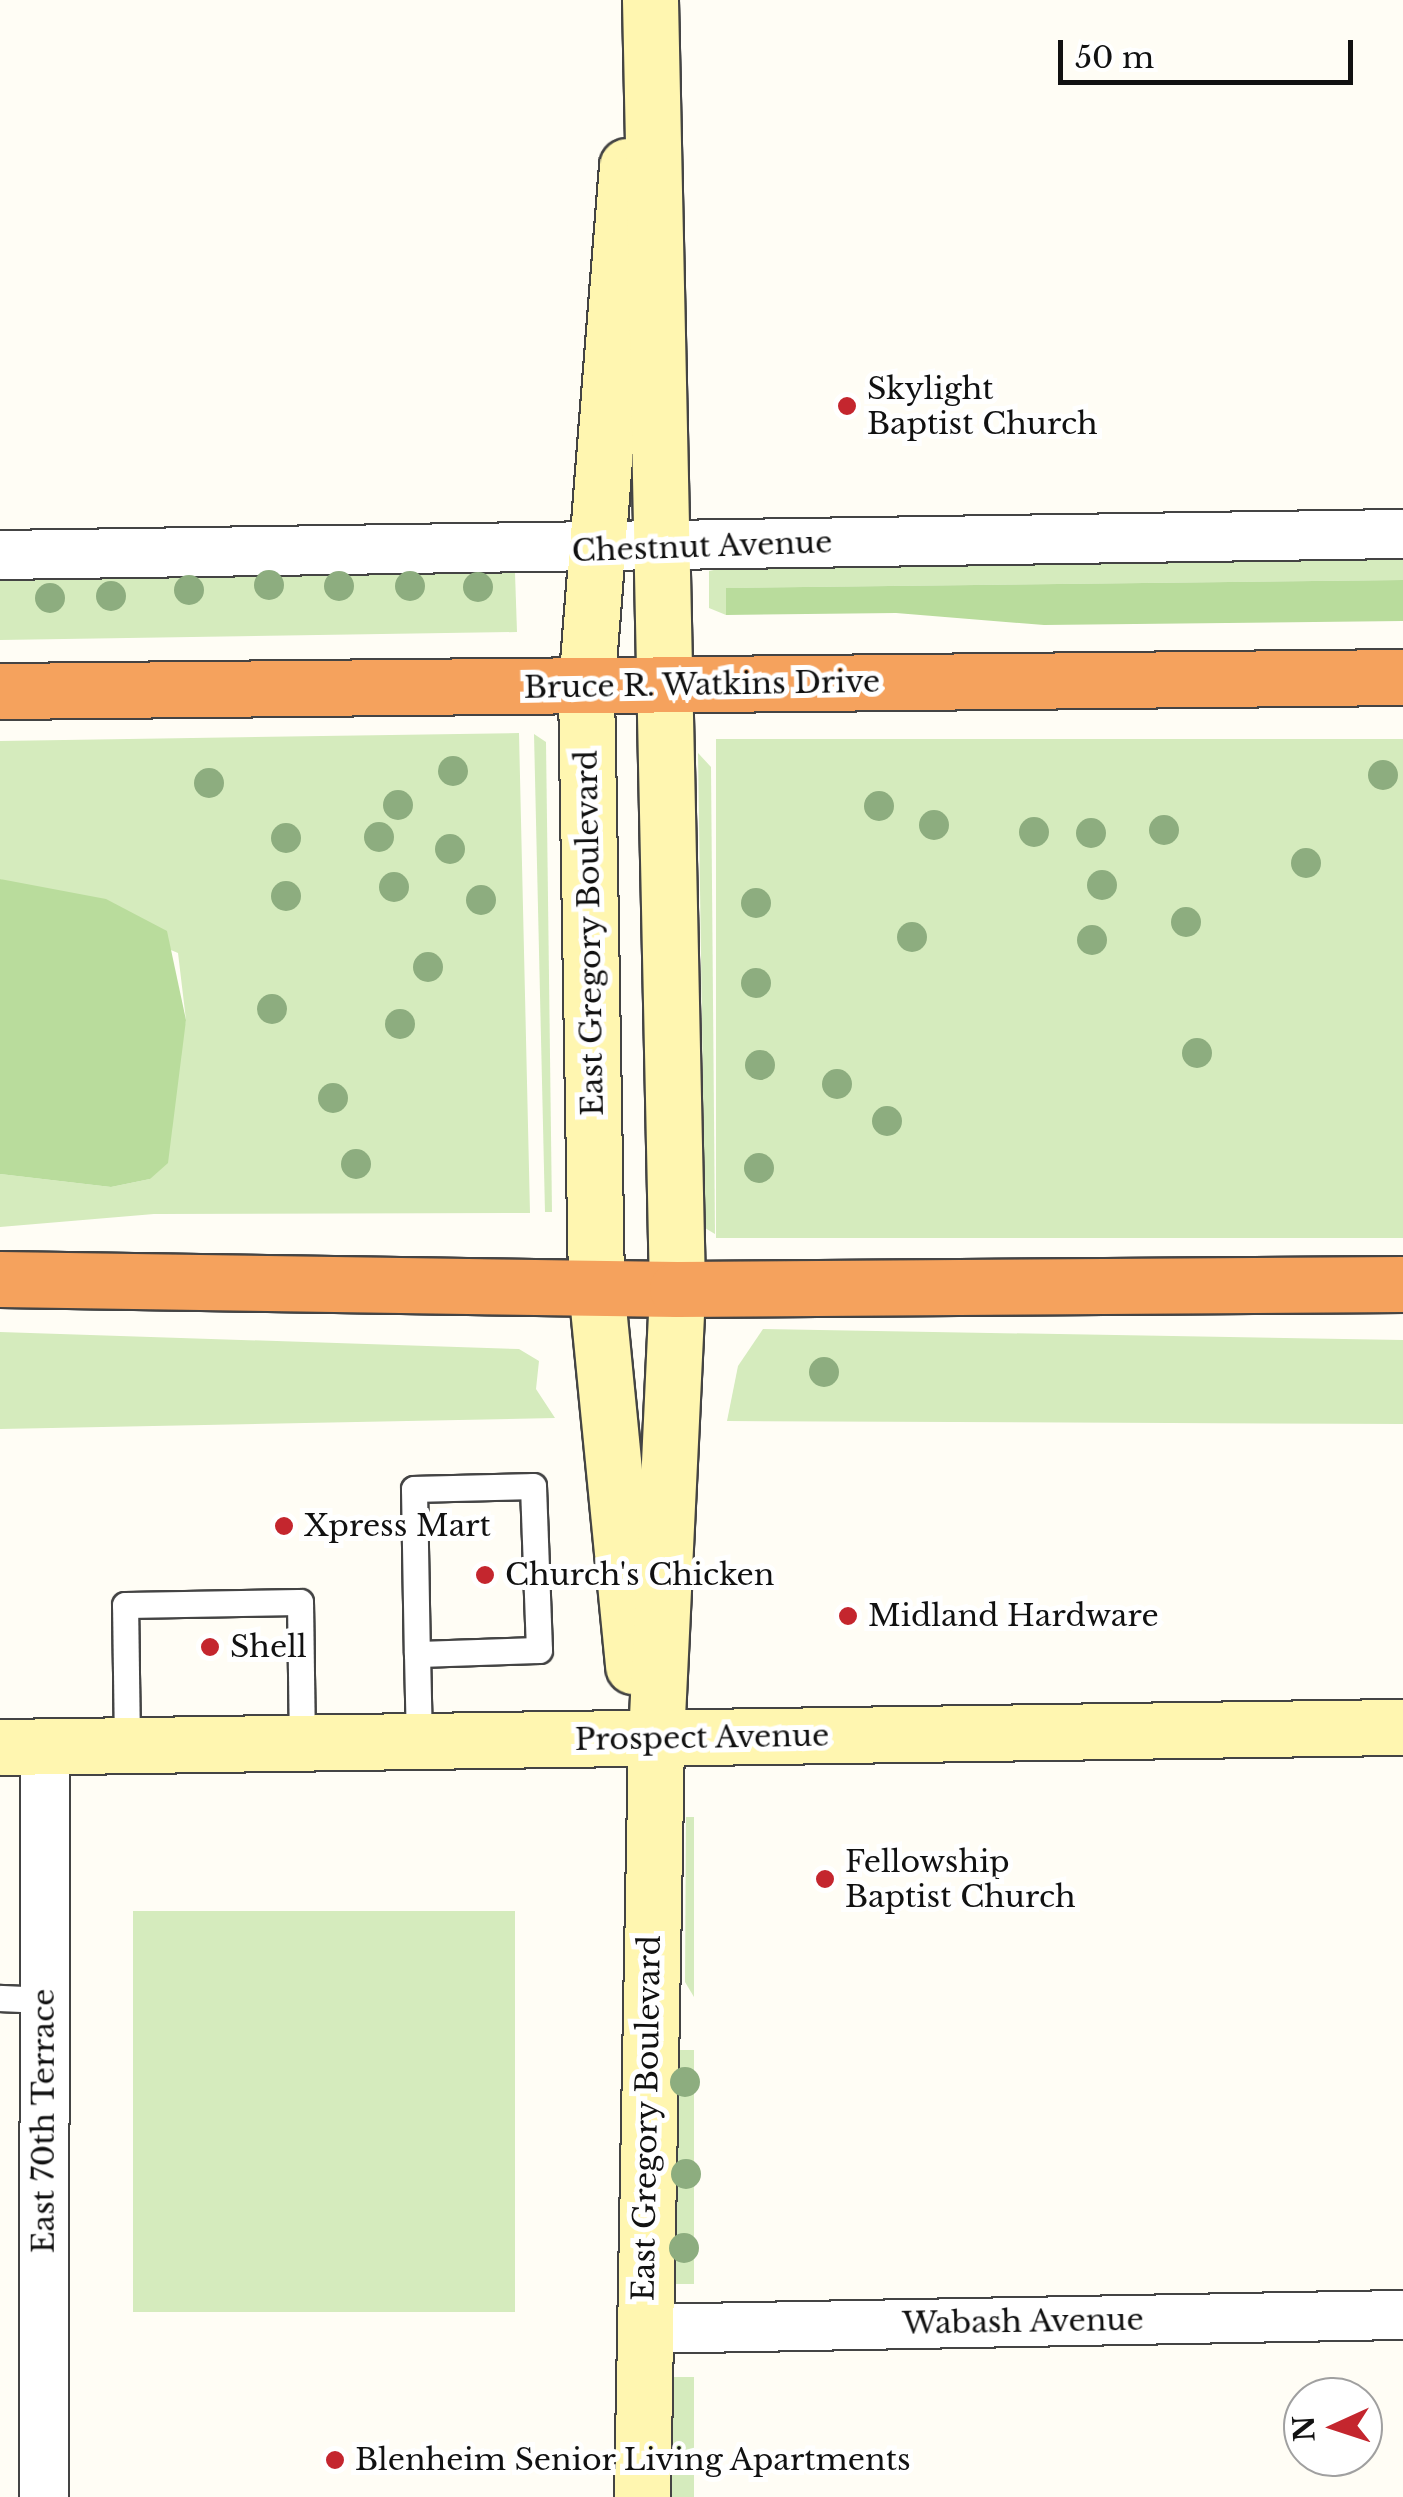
<!DOCTYPE html>
<style>
body{margin:0}
#map{position:relative;width:1403px;height:2497px;overflow:hidden;background:#fffdf5;font-family:"Libre Baskerville",serif}
div>[style]{position:absolute}
[style*='--x']{left:calc(var(--x)*1px);top:calc(var(--y)*1px);width:calc(var(--w)*1px);rotate:calc(var(--a)*1deg)}
.green>*{inset:0;background:#d5ebbd;transform-origin:0 0}
.forest>*{inset:0;background:#b9dc9c}
.roads{filter:drop-shadow(2px 0 #444) drop-shadow(-2px 0 #444) drop-shadow(0 2px #444) drop-shadow(0 -2px #444)}
.lane>*{height:25px;margin:-12.5px;padding:0 12.5px;transform-origin:12.5px;border-radius:12.5px;background:#fff}
.street>*{height:48px;margin:-24px;padding:0 24px;transform-origin:24px;border-radius:24px;background:#fff}
.secondary>*{height:55px;margin:-27.5px;padding:0 27.5px;transform-origin:27.5px;border-radius:27.5px;background:#fff6b0}
.highway>*{height:55px;margin:-27.5px;padding:0 27.5px;transform-origin:27.5px;border-radius:27.5px;background:#f5a25d}
.trees>*{width:30px;height:30px;margin:-15px;border-radius:50%;background:#8dad7f}
.dots>*{width:28px;height:28px;translate:-50% -50%;box-sizing:border-box;border:5px solid #fff;border-radius:50%}
span{translate:-50% -50%;white-space:nowrap;text-align:center;line-height:1.15;-webkit-text-stroke:10px #fff;paint-order:stroke}
.poi-label{font-size:30px;color:#111}
.left{translate:0 -50%;text-align:left}
.street-label{font-size:30px;color:#111}
.north{position:absolute;left:1283px;top:2377px;width:100px;height:100px;box-sizing:border-box;background:#fff;border:2px solid #a0a0a0;border-radius:50%;rotate:267deg;font-size:28px;font-weight:700;line-height:40px;text-align:center;color:#111}
.north::after{content:'';display:block;margin:auto;width:35px;height:45px;background:#c4262e;clip-path:polygon(50% 0,100% 100%,50% 72%,0 100%)}
.scale{position:absolute;left:1058px;top:40px;width:295px;height:45px;box-sizing:border-box;border:5px solid #111;border-top:0;padding-left:12px;font-size:30px;line-height:35px;white-space:nowrap;color:#111;-webkit-text-stroke:8px #fff;paint-order:stroke}
</style>
<div id="map">
<div class="green">
<div style="clip-path:polygon(1403px 559px,1403px 580px,727px 588px,726px 615px,709px 608px,709px 571px,733px 566px)"></div>
<div style="clip-path:polygon(488px 569px,515px 573px,517px 632px,0 640px,0 574px)"></div>
<div style="clip-path:polygon(519px 733px,530px 1213px,154px 1214px,0 1227px,0 1174px,111px 1187px,150px 1179px,186px 1020px,178px 953px,0 879px,0 741px)"></div>
<div style="clip-path:polygon(534px 734px,546px 742px,552px 1212px,545px 1212px)"></div>
<div style="left:1403px;top:739px;width:499px;height:687px;rotate:90deg"></div>
<div style="clip-path:polygon(698px 753px,711px 767px,715px 1234px,705px 1228px)"></div>
<div style="clip-path:polygon(763px 1329px,1403px 1340px,1403px 1424px,727px 1421px,738px 1366px)"></div>
<div style="clip-path:polygon(0 1332px,519px 1349px,539px 1361px,536px 1389px,555px 1418px,0 1429px)"></div>
<div style="clip-path:polygon(686px 1817px,694px 1817px,694px 1997px,685px 1982px)"></div>
<div style="left:515px;top:1911px;width:401px;height:382px;rotate:90deg"></div>
<div style="left:694px;top:2050px;width:234px;height:22px;rotate:90deg"></div>
<div style="left:694px;top:2377px;width:120px;height:23px;rotate:90deg"></div>
</div>
<div class="forest">
<div style="clip-path:polygon(1403px 580px,1403px 621px,1044px 625px,896px 613px,726px 615px,726px 588px)"></div>
<div style="clip-path:polygon(0 879px,106px 899px,167px 931px,186px 1020px,168px 1163px,150px 1179px,111px 1187px,0 1174px)"></div>
</div>
<div class="roads">
<div class="lane">
<div style="--x:417;--y:1654;--w:122;--a:-1.9"></div>
<div style="--x:539;--y:1650;--w:164;--a:-92.1"></div>
<div style="--x:533;--y:1486;--w:119;--a:178.6"></div>
<div style="--x:414;--y:1489;--w:165;--a:89"></div>
<div style="--x:417;--y:1654;--w:87;--a:88.7"></div>
<div style="--x:127;--y:1744;--w:139;--a:-90.8"></div>
<div style="--x:125;--y:1605;--w:175;--a:-1"></div>
<div style="--x:300;--y:1602;--w:140;--a:89.2"></div>
<div style="--x:0;--y:1998;--w:44;--a:2.6"></div>
</div>
<div class="street">
<div style="--x:0;--y:555;--w:1403;--a:-0.86"></div>
<div style="--x:643;--y:2329;--w:760;--a:-1.06"></div>
<div style="--x:44;--y:2497;--w:751;--a:-89.92"></div>
</div>
<div class="secondary">
<div style="--x:627;--y:166;--w:524;--a:94.49"></div>
<div style="--x:586;--y:688;--w:599;--a:89.04"></div>
<div style="--x:596;--y:1287;--w:381;--a:84.4"></div>
<div style="--x:0;--y:1747;--w:1403;--a:-0.82"></div>
<div style="--x:642;--y:2497;--w:759;--a:-88.94"></div>
<div style="--x:656;--y:1738;--w:449;--a:-87.3"></div>
<div style="--x:677;--y:1289;--w:1289;--a:-91.2"></div>
</div>
<div class="highway">
<div style="--x:0;--y:691;--w:1403;--a:-0.57"></div>
<div style="--x:0;--y:1279;--w:677;--a:0.85"></div>
<div style="--x:677;--y:1289;--w:726;--a:-0.39"></div>
</div>
</div>
<div class="trees">
<div style="left:269px;top:585px"></div>
<div style="left:339px;top:586px"></div>
<div style="left:410px;top:586px"></div>
<div style="left:478px;top:587px"></div>
<div style="left:189px;top:590px"></div>
<div style="left:111px;top:596px"></div>
<div style="left:50px;top:598px"></div>
<div style="left:453px;top:771px"></div>
<div style="left:1383px;top:775px"></div>
<div style="left:209px;top:783px"></div>
<div style="left:398px;top:805px"></div>
<div style="left:879px;top:806px"></div>
<div style="left:934px;top:825px"></div>
<div style="left:1164px;top:830px"></div>
<div style="left:1034px;top:832px"></div>
<div style="left:1091px;top:833px"></div>
<div style="left:379px;top:837px"></div>
<div style="left:286px;top:838px"></div>
<div style="left:450px;top:849px"></div>
<div style="left:1306px;top:863px"></div>
<div style="left:1102px;top:885px"></div>
<div style="left:394px;top:887px"></div>
<div style="left:286px;top:896px"></div>
<div style="left:481px;top:900px"></div>
<div style="left:756px;top:903px"></div>
<div style="left:1186px;top:922px"></div>
<div style="left:912px;top:937px"></div>
<div style="left:1092px;top:940px"></div>
<div style="left:428px;top:967px"></div>
<div style="left:756px;top:983px"></div>
<div style="left:272px;top:1009px"></div>
<div style="left:400px;top:1024px"></div>
<div style="left:1197px;top:1053px"></div>
<div style="left:760px;top:1065px"></div>
<div style="left:837px;top:1084px"></div>
<div style="left:333px;top:1098px"></div>
<div style="left:887px;top:1121px"></div>
<div style="left:356px;top:1164px"></div>
<div style="left:759px;top:1168px"></div>
<div style="left:824px;top:1372px"></div>
<div style="left:685px;top:2082px"></div>
<div style="left:686px;top:2174px"></div>
<div style="left:684px;top:2248px"></div>
</div>
<div class="dots">
<div style="left:847px;top:406px;background:#c4262e"></div>
<div style="left:284px;top:1526px;background:#c4262e"></div>
<div style="left:485px;top:1575px;background:#c4262e"></div>
<div style="left:848px;top:1616px;background:#c4262e"></div>
<div style="left:210px;top:1647px;background:#c4262e"></div>
<div style="left:825px;top:1879px;background:#c4262e"></div>
<div style="left:335px;top:2460px;background:#c4262e"></div>
</div>
<div class="poi-label">
<span class="left" style="left:867px;top:406px">Skylight<br>Baptist Church</span>
<span class="left" style="left:304px;top:1526px">Xpress Mart</span>
<span class="left" style="left:505px;top:1575px">Church's Chicken</span>
<span class="left" style="left:868px;top:1616px">Midland Hardware</span>
<span class="left" style="left:230px;top:1647px">Shell</span>
<span class="left" style="left:845px;top:1879px">Fellowship<br>Baptist Church</span>
<span class="left" style="left:355px;top:2460px">Blenheim Senior Living Apartments</span>
</div>
<div class="street-label">
<span style="left:702px;top:547px;rotate:-2deg">Chestnut Avenue</span>
<span style="left:702px;top:685px;rotate:-1deg">Bruce R. Watkins Drive</span>
<span style="left:590px;top:933px;rotate:-91deg">East Gregory Boulevard</span>
<span style="left:702px;top:1738px;rotate:-1deg">Prospect Avenue</span>
<span style="left:647px;top:2118px;rotate:-89deg">East Gregory Boulevard</span>
<span style="left:44px;top:2121px;rotate:-90deg">East 70th Terrace</span>
<span style="left:1023px;top:2322px;rotate:-1deg">Wabash Avenue</span>
</div>
<div class="north">N</div>
<div class="scale">50 m</div>
</div>
